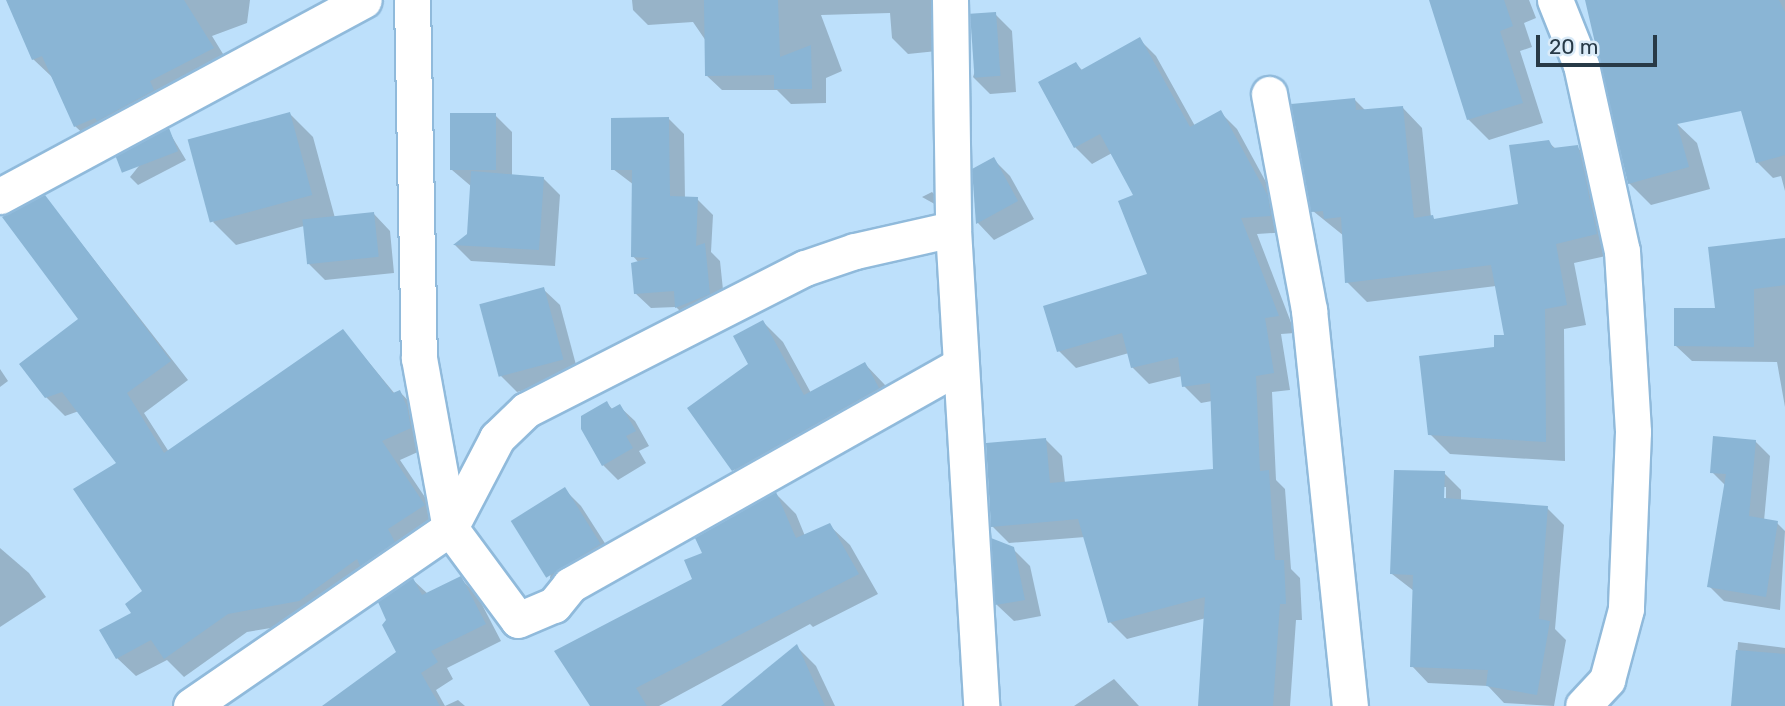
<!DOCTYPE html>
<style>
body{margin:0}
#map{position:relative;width:1785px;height:706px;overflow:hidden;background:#bde0fb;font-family:Rubik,sans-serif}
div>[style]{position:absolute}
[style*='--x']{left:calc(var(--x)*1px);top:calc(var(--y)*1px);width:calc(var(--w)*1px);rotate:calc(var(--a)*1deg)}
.shadow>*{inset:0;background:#0003}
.building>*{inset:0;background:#8ab5d5;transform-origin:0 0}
.roads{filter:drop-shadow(2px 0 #90badb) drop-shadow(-2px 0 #90badb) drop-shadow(0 2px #90badb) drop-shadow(0 -2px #90badb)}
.minor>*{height:35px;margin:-17.5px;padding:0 17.5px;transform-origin:17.5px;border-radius:17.5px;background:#fff}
span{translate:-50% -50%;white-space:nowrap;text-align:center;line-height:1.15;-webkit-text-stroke:6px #daebf8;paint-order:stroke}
.scale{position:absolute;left:1536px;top:35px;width:121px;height:32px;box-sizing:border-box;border:4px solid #283a47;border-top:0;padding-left:9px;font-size:21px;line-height:24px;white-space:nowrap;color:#283a47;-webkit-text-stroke:5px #daebf8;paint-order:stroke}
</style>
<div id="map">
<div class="shadow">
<div style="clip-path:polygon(8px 0,307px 0,250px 0,247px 23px,212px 36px,231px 67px,94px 144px,75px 126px,52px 77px,33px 59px)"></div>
<div style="clip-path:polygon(632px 0,936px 0,937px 51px,908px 54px,892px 38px,890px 13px,821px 15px,842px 71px,826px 78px,826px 103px,791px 104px,777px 90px,722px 90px,706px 75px,706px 41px,693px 22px,648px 25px,633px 10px)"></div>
<div style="clip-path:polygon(1431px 0,1529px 0,1536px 18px,1524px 23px,1532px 47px,1520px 51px,1543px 123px,1489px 140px,1468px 119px)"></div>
<div style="clip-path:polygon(1589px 0,1785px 0,1785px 77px)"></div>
<div style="clip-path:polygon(995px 14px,1012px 31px,1016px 92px,990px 94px,973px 77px)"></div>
<div style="clip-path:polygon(1139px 39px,1156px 56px,1195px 126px,1220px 112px,1237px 129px,1284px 215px,1287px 232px,1257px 234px,1295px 333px,1281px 334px,1290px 390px,1272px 392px,1276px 480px,1285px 489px,1291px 569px,1300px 578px,1302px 620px,1296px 620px,1290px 706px,1200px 706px,1206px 618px,1127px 639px,1110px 622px,1085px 537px,1009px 543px,992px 526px,1045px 439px,1062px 456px,1065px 483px,1215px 471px,1212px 401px,1201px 403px,1184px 386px,1182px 376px,1149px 384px,1132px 367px,1129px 353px,1076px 368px,1059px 351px,1150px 275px,1136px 196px,1112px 153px,1092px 164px,1075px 147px,1076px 64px,1083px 71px)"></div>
<div style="clip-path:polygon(1354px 99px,1366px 111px,1403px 108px,1422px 128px,1431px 217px,1436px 220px,1520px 205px,1548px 142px,1556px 149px,1577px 147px,1597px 167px,1615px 254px,1574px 263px,1586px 325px,1564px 329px,1565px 461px,1450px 454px,1430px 434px,1506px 336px,1496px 286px,1367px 302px,1347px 282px,1344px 236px,1313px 211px)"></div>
<div style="clip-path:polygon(1785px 111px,1785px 191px,1781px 176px,1773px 178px,1757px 162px)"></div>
<div style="clip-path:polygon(290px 114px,313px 137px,335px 218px,374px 214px,390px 231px,394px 273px,325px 280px,308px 263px,304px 226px,236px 245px,213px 222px)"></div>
<div style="clip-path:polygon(495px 115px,512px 132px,512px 176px,543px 178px,560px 195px,555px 266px,471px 261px,455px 245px,468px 235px,472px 187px,452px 170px)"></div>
<div style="clip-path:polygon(668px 118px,684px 134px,685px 199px,697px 199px,713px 215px,711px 252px,720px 261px,725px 309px,692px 323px,676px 307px,651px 308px,635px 293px,639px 263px,633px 256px,634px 185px,613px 169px)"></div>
<div style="clip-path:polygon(1675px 122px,1697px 143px,1710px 189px,1651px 205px,1629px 183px)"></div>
<div style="clip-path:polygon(168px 130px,186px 160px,138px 185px,130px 177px)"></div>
<div style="clip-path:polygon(993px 159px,1010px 176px,1034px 219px,994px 240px,978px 223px,974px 170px)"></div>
<div style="clip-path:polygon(932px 192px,940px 200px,940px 207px,922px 197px)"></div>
<div style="clip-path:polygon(45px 197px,188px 380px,144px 413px,169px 452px,343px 331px,395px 394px,400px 392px,418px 411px,429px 447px,400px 460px,443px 524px,319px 620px,247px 632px,184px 677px,167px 660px,136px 676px,117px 658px,145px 592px,118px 463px,79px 411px,65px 416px,46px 397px,81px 319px)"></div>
<div style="clip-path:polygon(1785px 240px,1785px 407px,1777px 362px,1692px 361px,1676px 346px)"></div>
<div style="clip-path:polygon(543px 289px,560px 305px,579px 376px,517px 392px,500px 375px)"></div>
<div style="clip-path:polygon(763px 322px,783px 342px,811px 393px,865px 364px,885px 385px,898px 409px,754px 490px,734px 469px,750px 364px)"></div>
<div style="clip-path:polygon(0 369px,8px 381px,0 387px)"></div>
<div style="clip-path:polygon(607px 403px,613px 410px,620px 407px,635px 421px,649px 446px,639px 451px,646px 463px,618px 480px,603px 465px)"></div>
<div style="clip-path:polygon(1755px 441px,1770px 456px,1764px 521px,1777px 523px,1785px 531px,1780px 610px,1724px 601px,1709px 586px,1726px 486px,1712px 472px)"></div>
<div style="clip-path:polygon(evenodd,1444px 473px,1461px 490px,1461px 501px,1547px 508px,1564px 525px,1555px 629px,1566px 640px,1554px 706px,1504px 703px,1488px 686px,1428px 683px,1412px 666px,1414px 591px,1392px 574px,1444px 473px,1443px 487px,1446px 487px,1446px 507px,1442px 507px,1443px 487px)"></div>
<div style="clip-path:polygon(564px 489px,581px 506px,617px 562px,567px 595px,550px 578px)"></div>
<div style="clip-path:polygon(776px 494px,796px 514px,805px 536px,829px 525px,850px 545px,878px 594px,813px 627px,810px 624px,659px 706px,592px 706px,694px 580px)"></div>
<div style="clip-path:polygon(0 548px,29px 573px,46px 597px,0 627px)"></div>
<div style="clip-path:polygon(1013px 549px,1030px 566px,1041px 616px,1014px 621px,997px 605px)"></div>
<div style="clip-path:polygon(460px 578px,477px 595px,501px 641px,447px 668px,453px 679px,436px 690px,445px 706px,325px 706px,398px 653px,413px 580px,428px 594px)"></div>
<div style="clip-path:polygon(1738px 642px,1785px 648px,1785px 706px,1733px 706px)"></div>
<div style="clip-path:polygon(796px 646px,816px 666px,835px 706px,723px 706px)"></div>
<div style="clip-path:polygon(1114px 679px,1139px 706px,1074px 706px)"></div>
<div style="clip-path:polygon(458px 700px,465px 706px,445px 706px)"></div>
</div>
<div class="building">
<div style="clip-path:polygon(6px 0,184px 0,214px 48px,150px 81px,154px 90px,97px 121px,95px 118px,74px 127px,42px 56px,32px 60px)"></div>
<div style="clip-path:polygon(704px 0,778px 0,780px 57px,811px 45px,812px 89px,774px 89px,774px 75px,705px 76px)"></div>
<div style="clip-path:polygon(1429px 0,1504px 0,1513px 26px,1500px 31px,1523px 103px,1467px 120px)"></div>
<div style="clip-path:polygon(1585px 0,1779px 0,1785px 12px,1785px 155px,1756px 163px,1741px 111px,1677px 124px,1689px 167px,1628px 184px)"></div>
<div style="left:996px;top:12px;width:64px;height:26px;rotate:86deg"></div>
<div style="clip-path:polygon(1140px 37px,1190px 127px,1221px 110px,1268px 196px,1271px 216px,1241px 218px,1279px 316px,1265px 318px,1274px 373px,1256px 376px,1260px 471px,1269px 470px,1275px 560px,1284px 560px,1286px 604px,1280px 604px,1273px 706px,1198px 706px,1205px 597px,1108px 623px,1078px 519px,991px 527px,986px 443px,1046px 438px,1050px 483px,1213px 469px,1210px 383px,1182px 387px,1178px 357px,1131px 368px,1122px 333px,1057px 352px,1043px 306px,1147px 274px,1118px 201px,1133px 195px,1100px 134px,1074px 148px,1038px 82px,1076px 62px,1081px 70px)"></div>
<div style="clip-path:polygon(1355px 98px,1356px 110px,1403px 106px,1414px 218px,1433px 215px,1434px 219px,1518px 204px,1509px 145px,1549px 140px,1553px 148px,1578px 145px,1597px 234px,1556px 244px,1567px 305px,1545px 309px,1546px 442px,1428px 435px,1419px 356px,1494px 347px,1494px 335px,1504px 335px,1491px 265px,1345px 283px,1341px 217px,1324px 219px,1323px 211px,1311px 212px,1291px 104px)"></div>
<div style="left:290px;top:112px;width:86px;height:106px;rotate:75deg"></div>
<div style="left:450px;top:113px;width:46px;height:57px"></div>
<div style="clip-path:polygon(669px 117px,670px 196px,698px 197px,696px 246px,705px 243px,710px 294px,675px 308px,674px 291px,634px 294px,631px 263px,650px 258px,631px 257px,632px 170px,611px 170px,611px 118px)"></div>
<div style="left:169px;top:128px;width:25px;height:60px;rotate:69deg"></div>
<div style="clip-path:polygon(994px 157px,1018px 201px,976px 224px,972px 169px)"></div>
<div style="clip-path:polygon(471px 171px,544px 177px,539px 250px,453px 245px,467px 234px)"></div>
<div style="clip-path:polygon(45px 195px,171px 361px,127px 393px,164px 453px,343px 329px,393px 393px,400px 390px,407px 407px,411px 428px,382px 441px,425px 505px,388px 529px,395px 542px,360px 566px,357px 559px,299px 601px,228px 614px,164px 659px,151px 640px,116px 659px,99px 630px,131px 613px,125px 604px,142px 591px,73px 489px,116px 463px,62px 392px,45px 398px,19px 364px,78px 319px,2px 217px)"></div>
<div style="left:374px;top:212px;width:45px;height:72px;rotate:84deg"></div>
<div style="clip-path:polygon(1785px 238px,1785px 285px,1754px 289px,1754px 347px,1674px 346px,1674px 308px,1715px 308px,1708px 247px)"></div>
<div style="left:544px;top:287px;width:75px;height:67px;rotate:75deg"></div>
<div style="clip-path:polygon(763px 320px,804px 395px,865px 362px,879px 388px,732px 471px,687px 408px,748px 364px,733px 336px)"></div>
<div style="clip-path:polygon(607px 401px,611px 409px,620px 404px,636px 431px,626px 436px,633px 448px,602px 466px,581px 429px,581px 416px)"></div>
<div style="clip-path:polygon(1713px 436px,1756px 440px,1749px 516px,1778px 521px,1766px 597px,1707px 587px,1726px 474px,1710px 473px)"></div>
<div style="clip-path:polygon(1394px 470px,1445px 471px,1444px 498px,1548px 506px,1539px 619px,1550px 621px,1537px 695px,1486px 686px,1488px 670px,1410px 667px,1413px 575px,1390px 574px)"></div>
<div style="left:565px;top:487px;width:67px;height:64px;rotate:58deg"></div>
<div style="clip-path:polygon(776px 492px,796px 538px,830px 523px,859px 574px,636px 688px,647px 706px,590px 706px,554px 651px,692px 579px,684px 560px,702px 553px,695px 538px)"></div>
<div style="clip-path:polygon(991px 538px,1014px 547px,1025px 600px,995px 605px)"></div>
<div style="clip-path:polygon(461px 576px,486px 624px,431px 651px,438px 662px,421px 673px,440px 706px,322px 706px,396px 652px,382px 625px,386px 620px,378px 602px,413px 578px,422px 595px)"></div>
<div style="clip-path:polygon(797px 644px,825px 706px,721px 706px)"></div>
<div style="clip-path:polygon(1736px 650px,1785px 654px,1785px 706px,1731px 706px)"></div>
</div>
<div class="roads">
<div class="minor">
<div style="--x:412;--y:0;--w:358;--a:88.9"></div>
<div style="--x:419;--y:358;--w:173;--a:79.7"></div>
<div style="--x:450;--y:528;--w:114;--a:53.5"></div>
<div style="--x:518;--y:620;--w:39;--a:-23"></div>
<div style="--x:554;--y:605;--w:26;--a:-51"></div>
<div style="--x:570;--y:585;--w:446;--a:-29.4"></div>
<div style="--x:950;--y:0;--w:229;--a:89.2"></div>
<div style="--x:953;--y:229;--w:478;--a:86.6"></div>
<div style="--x:1555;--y:0;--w:70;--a:68.2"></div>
<div style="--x:1581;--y:65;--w:190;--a:77.6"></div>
<div style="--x:1622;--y:251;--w:181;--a:86.5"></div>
<div style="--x:1633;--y:432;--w:177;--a:92.3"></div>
<div style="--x:1626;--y:609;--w:73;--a:105"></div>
<div style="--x:1607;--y:680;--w:35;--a:133"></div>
<div style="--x:1269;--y:94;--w:220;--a:79.5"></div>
<div style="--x:1309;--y:310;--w:398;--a:84.1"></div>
<div style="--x:0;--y:196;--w:413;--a:-28.3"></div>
<div style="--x:191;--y:706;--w:314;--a:-34.5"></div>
<div style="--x:450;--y:528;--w:102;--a:-62.4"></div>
<div style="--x:497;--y:438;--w:40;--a:-44"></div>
<div style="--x:526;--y:410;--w:313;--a:-27"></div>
<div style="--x:805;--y:268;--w:53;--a:-18.8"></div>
<div style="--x:855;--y:251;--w:100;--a:-12.7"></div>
</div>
</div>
<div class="scale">20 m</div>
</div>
